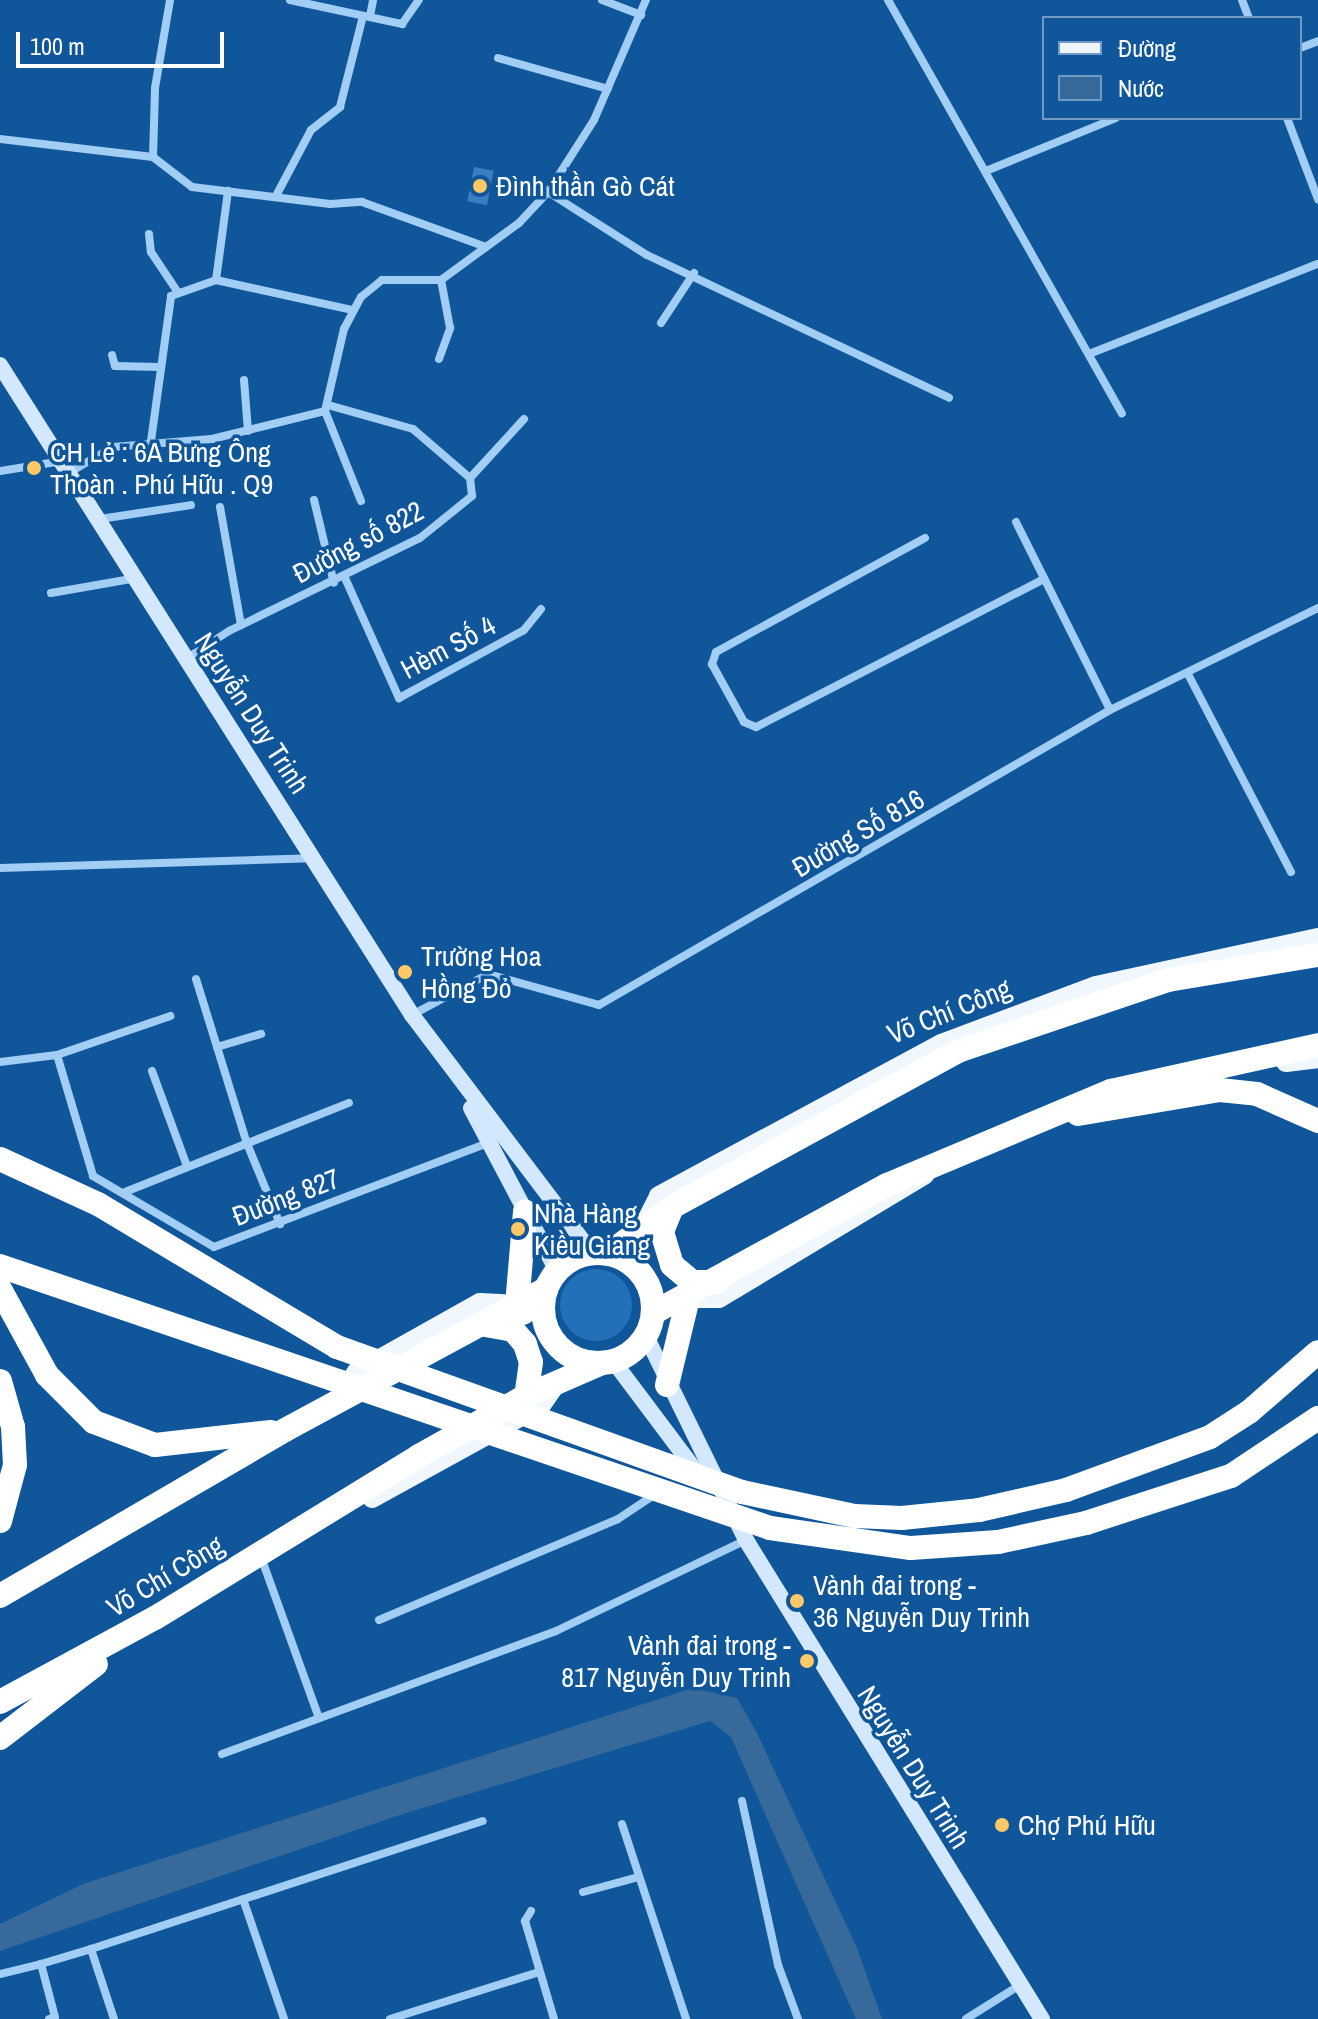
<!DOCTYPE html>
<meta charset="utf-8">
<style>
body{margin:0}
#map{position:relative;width:1318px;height:2019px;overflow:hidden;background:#10569a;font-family:"Archivo Narrow",sans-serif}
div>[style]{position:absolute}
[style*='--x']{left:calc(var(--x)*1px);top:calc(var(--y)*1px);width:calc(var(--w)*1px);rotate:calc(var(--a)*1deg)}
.green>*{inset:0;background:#2370b8}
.round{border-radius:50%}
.water>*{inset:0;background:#376a9b}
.building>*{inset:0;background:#397fc1;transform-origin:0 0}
.street>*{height:8px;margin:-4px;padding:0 4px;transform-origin:4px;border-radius:4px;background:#a2cdf4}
.secondary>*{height:16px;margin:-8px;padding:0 8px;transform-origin:8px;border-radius:8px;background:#d3e8fd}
.primary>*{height:20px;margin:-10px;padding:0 10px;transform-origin:10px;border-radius:10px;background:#f0f7ff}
.highway>*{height:24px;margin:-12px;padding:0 12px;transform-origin:12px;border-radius:12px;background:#fff}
.highway>.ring{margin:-12px;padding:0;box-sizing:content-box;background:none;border:24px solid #fff;border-radius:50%}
.highway-bridge>*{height:24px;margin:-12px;padding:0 12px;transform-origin:12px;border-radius:12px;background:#fff}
.dots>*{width:22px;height:22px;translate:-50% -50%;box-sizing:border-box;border:4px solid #10569a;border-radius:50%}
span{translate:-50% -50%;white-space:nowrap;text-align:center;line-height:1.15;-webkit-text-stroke:7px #10569a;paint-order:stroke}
.poi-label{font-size:28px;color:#fff}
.left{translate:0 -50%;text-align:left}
.right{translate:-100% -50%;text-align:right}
.street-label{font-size:28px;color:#fff}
.legend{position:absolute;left:1042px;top:16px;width:260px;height:104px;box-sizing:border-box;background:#10569a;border:2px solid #709ac2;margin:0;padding:10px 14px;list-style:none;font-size:24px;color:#fff}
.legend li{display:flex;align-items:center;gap:16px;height:40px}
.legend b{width:40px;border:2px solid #709ac2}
.scale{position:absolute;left:16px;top:32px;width:208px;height:36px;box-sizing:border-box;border:4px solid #fff;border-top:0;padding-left:10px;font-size:24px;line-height:28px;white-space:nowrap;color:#fff;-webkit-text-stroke:6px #10569a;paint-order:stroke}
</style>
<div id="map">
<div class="green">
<div class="round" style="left:560px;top:1269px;width:72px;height:72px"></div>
</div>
<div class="water">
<div style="clip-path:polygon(693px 1688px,737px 1698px,756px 1731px,857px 1948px,882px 2019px,856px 2019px,731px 1737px,710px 1721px,406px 1813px,0 1951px,0 1924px,83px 1884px)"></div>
</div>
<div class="building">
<div style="left:474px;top:167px;width:20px;height:35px;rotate:11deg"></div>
</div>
<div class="street">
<div style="--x:290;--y:0;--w:115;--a:12.1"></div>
<div style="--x:402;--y:24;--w:29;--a:-55"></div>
<div style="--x:602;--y:0;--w:42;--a:21"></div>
<div style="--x:888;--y:0;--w:475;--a:60.5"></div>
<div style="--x:1242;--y:0;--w:19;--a:69"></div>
<div style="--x:370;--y:16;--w:16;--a:-79"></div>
<div style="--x:1300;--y:48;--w:19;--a:-21"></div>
<div style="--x:498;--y:58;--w:114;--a:15.7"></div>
<div style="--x:1287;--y:118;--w:87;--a:69.1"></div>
<div style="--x:0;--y:139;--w:154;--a:6.7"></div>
<div style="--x:153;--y:157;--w:49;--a:37.6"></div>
<div style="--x:192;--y:187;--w:139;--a:7"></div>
<div style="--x:330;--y:204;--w:32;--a:-4"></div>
<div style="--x:362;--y:202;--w:132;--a:19.9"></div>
<div style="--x:153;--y:157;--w:69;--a:-88.3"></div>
<div style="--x:155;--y:88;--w:89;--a:-80.3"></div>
<div style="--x:986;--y:171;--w:140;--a:-22.2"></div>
<div style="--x:548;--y:192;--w:117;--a:32.5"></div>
<div style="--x:647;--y:255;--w:334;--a:25.3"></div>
<div style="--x:277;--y:194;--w:72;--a:-62"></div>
<div style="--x:311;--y:130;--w:37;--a:-38"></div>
<div style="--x:340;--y:107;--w:94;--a:-75.8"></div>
<div style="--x:149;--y:234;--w:18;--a:84"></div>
<div style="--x:151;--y:252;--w:47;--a:56.3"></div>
<div style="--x:216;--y:280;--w:139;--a:12.4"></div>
<div style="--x:661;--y:323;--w:60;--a:-56.6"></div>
<div style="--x:1089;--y:354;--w:246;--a:-21.5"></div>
<div style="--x:112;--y:355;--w:11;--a:75"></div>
<div style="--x:115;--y:366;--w:44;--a:1.3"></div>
<div style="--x:439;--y:359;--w:33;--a:-70"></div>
<div style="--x:450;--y:328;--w:49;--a:-100.6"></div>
<div style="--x:244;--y:380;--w:51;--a:85.5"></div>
<div style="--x:325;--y:411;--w:97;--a:68.2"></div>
<div style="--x:151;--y:441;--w:146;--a:-82.1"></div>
<div style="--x:171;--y:296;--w:48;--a:-19.6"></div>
<div style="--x:216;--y:280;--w:90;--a:-82.3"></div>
<div style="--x:0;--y:471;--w:63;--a:-9.2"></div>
<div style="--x:70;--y:472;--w:50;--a:-30.2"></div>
<div style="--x:113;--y:447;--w:99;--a:-4.6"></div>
<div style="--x:212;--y:439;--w:116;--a:-13.9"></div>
<div style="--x:325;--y:411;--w:84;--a:-77"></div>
<div style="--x:344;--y:329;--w:36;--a:-62"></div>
<div style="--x:361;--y:297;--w:27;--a:-39"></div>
<div style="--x:382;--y:280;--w:59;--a:0"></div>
<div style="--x:441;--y:280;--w:97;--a:-36.2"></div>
<div style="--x:519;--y:223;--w:42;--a:-46.9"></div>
<div style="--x:548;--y:192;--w:85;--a:-57.4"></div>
<div style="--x:594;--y:120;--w:131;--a:-66.6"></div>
<div style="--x:470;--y:478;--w:80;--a:-47.5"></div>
<div style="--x:314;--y:500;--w:85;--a:76.5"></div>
<div style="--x:220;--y:507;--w:120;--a:79.9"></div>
<div style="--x:100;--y:519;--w:92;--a:-8.7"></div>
<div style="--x:1016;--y:522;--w:210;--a:63.4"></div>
<div style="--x:925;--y:538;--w:238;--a:151.4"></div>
<div style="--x:716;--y:652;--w:13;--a:108"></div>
<div style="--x:712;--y:664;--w:66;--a:61.1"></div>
<div style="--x:744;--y:722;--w:13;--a:23"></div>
<div style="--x:756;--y:727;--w:324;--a:-27.2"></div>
<div style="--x:345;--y:578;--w:132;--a:65.8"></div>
<div style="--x:399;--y:698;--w:142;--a:-28.5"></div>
<div style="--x:524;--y:630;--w:27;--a:-51"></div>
<div style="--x:51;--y:593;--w:87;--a:-9.9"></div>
<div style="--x:184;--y:660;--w:54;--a:-32.8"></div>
<div style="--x:229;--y:631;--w:212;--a:-26"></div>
<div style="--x:420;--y:538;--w:67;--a:-38.9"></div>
<div style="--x:472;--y:496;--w:18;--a:-96"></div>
<div style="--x:470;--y:478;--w:75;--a:-139.3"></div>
<div style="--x:413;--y:429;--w:88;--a:-164.2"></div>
<div style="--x:1189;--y:676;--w:221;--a:62.5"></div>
<div style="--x:0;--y:868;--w:311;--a:-1.8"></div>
<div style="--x:196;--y:979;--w:170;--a:72.8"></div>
<div style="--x:246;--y:1141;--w:90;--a:67.7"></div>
<div style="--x:412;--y:1015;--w:86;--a:-28.3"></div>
<div style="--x:488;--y:974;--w:115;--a:15.6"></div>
<div style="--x:599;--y:1005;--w:590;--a:-30"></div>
<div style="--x:1110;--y:710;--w:232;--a:-26.1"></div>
<div style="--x:217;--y:1047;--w:46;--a:-16.5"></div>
<div style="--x:57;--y:1055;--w:126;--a:73.4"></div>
<div style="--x:93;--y:1176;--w:140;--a:30.4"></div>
<div style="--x:214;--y:1247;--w:293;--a:-20.8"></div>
<div style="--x:0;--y:1062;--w:57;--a:-7"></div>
<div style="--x:57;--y:1055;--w:120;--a:-19"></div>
<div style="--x:152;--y:1071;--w:101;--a:69.8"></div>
<div style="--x:125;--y:1192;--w:241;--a:-21.7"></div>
<div style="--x:261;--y:1557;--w:171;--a:70.2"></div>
<div style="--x:379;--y:1620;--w:259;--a:-22.9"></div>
<div style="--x:618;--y:1519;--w:43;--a:-33.7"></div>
<div style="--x:222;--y:1754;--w:356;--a:-20.2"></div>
<div style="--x:556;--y:1631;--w:211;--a:-25.6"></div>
<div style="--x:742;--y:1801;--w:168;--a:77.6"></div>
<div style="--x:778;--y:1965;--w:58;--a:69.7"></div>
<div style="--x:622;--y:1824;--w:205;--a:71.8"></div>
<div style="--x:583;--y:1892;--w:58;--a:-15"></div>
<div style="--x:243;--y:1899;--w:127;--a:71.1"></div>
<div style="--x:531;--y:1911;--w:12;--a:121"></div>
<div style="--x:525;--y:1921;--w:102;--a:73.5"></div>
<div style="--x:0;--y:1974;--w:42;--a:-13.7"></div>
<div style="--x:49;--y:2019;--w:6;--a:-18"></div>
<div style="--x:55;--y:2017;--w:55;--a:-104.8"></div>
<div style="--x:41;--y:1964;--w:52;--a:-16.7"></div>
<div style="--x:114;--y:2019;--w:74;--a:-108.2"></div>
<div style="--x:91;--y:1949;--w:412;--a:-18.1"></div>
<div style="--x:390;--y:2019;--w:156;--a:-17.5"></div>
<div style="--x:966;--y:2019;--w:64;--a:-32.2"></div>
</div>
<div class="secondary">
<div style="--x:0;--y:365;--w:770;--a:57.63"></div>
<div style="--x:412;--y:1015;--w:298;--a:52.9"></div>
<div style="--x:471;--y:1108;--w:184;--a:62.2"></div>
<div style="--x:646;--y:1336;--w:227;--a:63.9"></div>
<div style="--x:746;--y:1540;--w:563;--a:58.29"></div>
<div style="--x:614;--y:1362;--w:140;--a:53.1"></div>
</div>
<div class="primary">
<div style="--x:1286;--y:1062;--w:32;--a:-7"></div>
<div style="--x:645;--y:1224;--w:31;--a:-63"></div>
<div style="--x:659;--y:1196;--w:320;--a:-28.3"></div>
<div style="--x:941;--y:1044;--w:165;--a:-20.5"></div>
<div style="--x:1096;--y:986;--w:227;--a:-12.2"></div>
<div style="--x:688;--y:1298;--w:31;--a:0"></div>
<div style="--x:719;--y:1298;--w:240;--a:-31"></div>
<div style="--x:340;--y:1397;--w:30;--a:-56"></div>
<div style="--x:357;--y:1372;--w:141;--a:-29.3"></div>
<div style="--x:480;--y:1303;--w:37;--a:3"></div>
<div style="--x:372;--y:1498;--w:193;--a:-28.8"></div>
<div style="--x:541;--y:1405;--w:28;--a:-55"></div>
</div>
<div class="highway">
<div style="--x:1078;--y:1114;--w:144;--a:-9.6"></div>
<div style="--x:1220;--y:1090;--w:37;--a:6"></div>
<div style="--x:1257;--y:1094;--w:67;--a:23.9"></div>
<div style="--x:672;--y:1207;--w:27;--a:112"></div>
<div style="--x:662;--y:1232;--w:34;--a:73"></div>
<div style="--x:672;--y:1265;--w:26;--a:40"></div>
<div style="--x:692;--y:1282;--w:25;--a:0"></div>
<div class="ring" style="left:543px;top:1253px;width:86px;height:86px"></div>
<div style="--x:608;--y:1254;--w:79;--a:-36.3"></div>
<div style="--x:672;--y:1207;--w:326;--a:-28.6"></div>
<div style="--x:958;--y:1051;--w:222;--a:-18.7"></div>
<div style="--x:1168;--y:980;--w:152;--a:-9.5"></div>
<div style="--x:0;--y:1289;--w:98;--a:61.3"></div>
<div style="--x:47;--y:1375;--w:66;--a:45"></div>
<div style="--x:94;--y:1422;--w:65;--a:20.7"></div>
<div style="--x:155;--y:1445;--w:117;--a:-6.4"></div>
<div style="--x:523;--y:1313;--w:10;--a:-127"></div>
<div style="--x:517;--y:1305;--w:94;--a:-85.1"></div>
<div style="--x:653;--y:1313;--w:267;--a:-28.7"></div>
<div style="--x:887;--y:1185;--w:243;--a:-22.8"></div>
<div style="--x:1111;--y:1091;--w:212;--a:-12.5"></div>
<div style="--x:480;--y:1324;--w:34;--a:10"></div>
<div style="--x:513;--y:1330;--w:18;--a:49"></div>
<div style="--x:525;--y:1344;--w:19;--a:72"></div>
<div style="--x:531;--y:1362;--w:34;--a:98"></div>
<div style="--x:0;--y:1381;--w:48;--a:74.2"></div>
<div style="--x:13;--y:1427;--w:38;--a:87"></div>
<div style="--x:15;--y:1465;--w:58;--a:105"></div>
<div style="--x:667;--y:1385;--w:89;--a:-76.4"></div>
<div style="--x:1066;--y:1490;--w:153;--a:-20.2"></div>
<div style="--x:1210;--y:1437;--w:46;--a:-32.7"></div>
<div style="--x:1249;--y:1412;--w:91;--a:-41"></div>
<div style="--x:1086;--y:1523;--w:152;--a:-18"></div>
<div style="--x:1231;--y:1476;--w:105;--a:-33.7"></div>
<div style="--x:0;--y:1596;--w:330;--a:-30.2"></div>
<div style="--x:285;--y:1430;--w:297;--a:-28.4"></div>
<div style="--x:0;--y:1702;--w:176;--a:-28.5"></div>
<div style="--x:155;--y:1618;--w:310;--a:-31.5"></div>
<div style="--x:419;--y:1456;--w:123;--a:-29.3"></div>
<div style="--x:526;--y:1396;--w:81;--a:-23.4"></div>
<div style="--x:0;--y:1738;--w:121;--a:-37.6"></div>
</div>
<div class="highway-bridge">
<div style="--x:0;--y:1159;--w:108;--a:24.7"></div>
<div style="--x:98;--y:1204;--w:279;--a:30.9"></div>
<div style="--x:337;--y:1347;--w:430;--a:19.7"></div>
<div style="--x:742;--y:1492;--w:115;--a:12.1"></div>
<div style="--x:854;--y:1516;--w:48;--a:2.4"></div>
<div style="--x:902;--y:1518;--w:77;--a:-5.9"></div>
<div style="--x:979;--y:1510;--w:89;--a:-12.9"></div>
<div style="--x:0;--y:1266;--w:813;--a:18.79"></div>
<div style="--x:770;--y:1528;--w:142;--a:8.1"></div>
<div style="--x:911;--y:1548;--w:87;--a:-3.9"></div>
<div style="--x:998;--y:1542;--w:90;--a:-12.2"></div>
</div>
<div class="dots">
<div style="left:480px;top:186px;background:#ffc866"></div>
<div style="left:34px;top:468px;background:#ffc866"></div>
<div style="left:405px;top:972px;background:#ffc866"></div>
<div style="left:518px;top:1229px;background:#ffc866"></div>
<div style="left:797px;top:1601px;background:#ffc866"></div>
<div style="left:807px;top:1661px;background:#ffc866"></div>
<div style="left:1002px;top:1825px;background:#ffc866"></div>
</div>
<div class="poi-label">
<span class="left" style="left:496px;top:186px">Đình thần Gò Cát</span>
<span class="left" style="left:50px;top:468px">CH Lẻ : 6A Bưng Ông<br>Thoàn . Phú Hữu . Q9</span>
<span class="left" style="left:421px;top:972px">Trường Hoa<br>Hồng Đỏ</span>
<span class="left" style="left:534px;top:1229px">Nhà Hàng<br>Kiều Giang</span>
<span class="left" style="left:813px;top:1601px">Vành đai trong -<br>36 Nguyễn Duy Trinh</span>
<span class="right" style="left:791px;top:1661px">Vành đai trong -<br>817 Nguyễn Duy Trinh</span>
<span class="left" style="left:1018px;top:1825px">Chợ Phú Hữu</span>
</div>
<div class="street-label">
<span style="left:358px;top:542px;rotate:-28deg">Đường số 822</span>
<span style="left:448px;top:647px;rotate:-28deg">Hèm Số 4</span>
<span style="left:252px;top:713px;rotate:57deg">Nguyễn Duy Trinh</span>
<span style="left:858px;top:833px;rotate:-30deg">Đường Số 816</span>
<span style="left:949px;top:1011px;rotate:-22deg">Võ Chí Công</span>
<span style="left:286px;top:1197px;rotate:-21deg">Đường 827</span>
<span style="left:165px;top:1576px;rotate:-31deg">Võ Chí Công</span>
<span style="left:914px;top:1767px;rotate:58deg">Nguyễn Duy Trinh</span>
</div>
<ul class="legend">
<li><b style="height:10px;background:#f0f7ff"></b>Đường</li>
<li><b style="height:22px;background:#376a9b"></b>Nước</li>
</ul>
<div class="scale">100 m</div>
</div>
